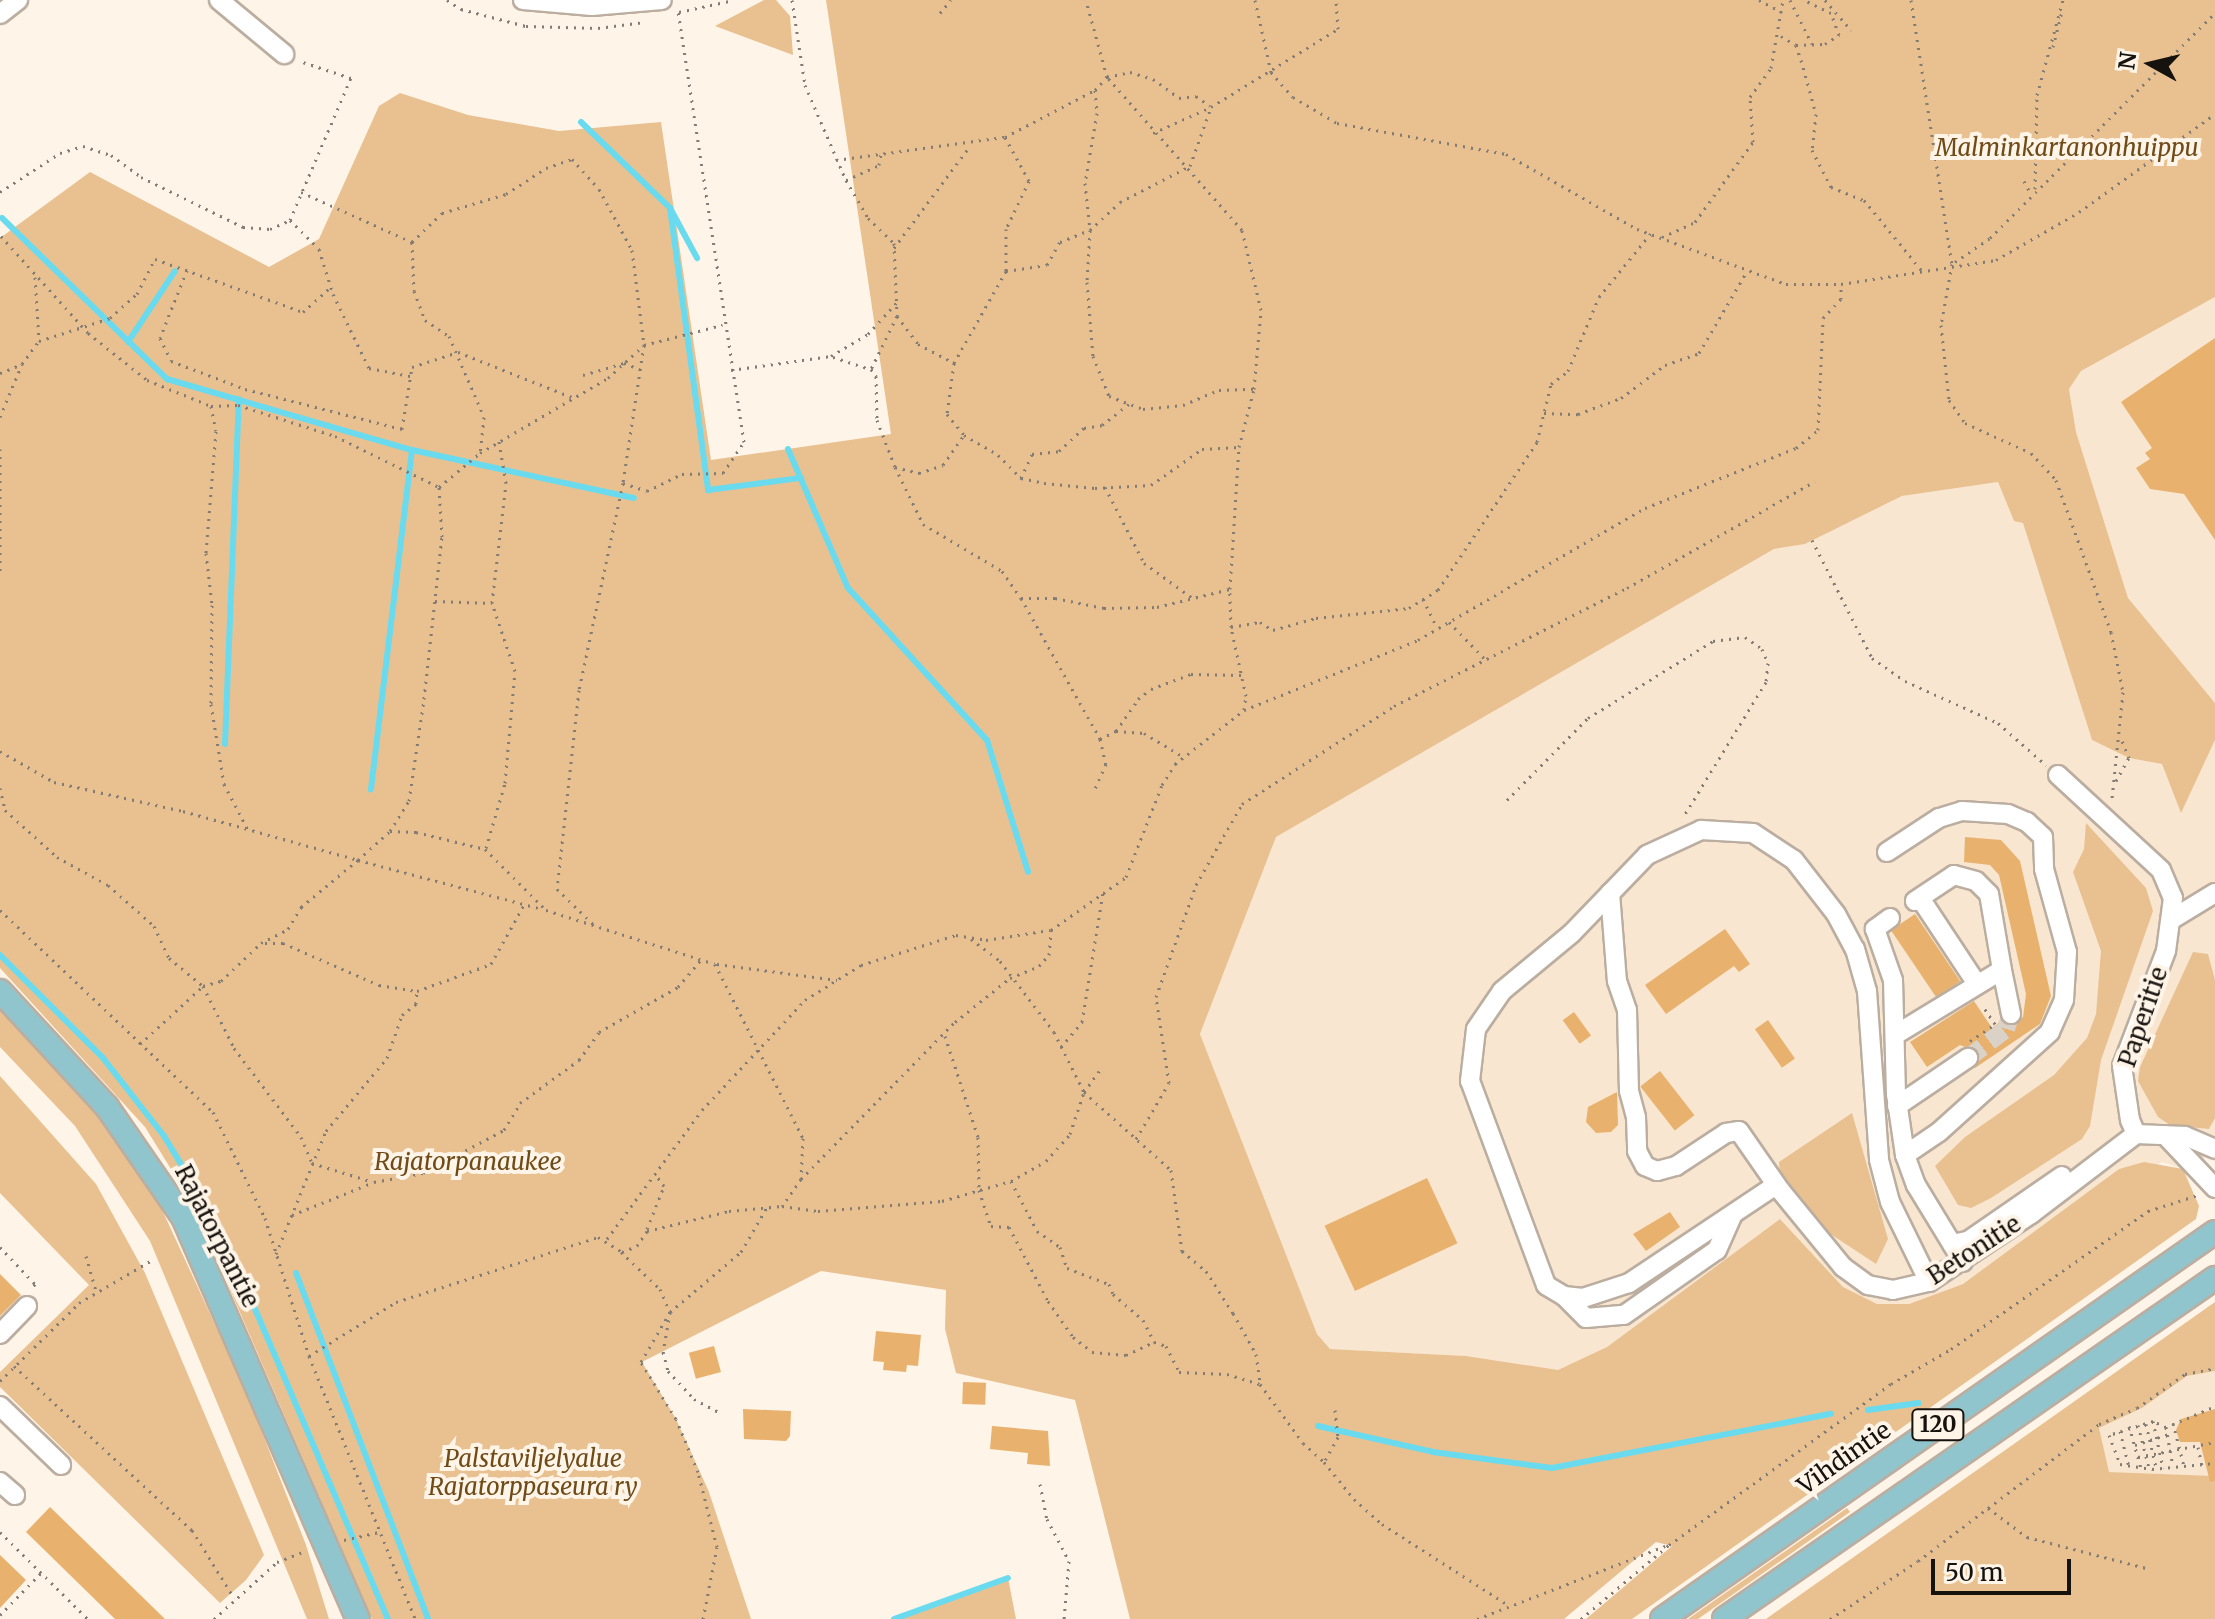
<!DOCTYPE html>
<style>
body{margin:0}
#map{position:relative;width:2215px;height:1619px;overflow:hidden;background:#fef4e8;font-family:Merriweather,serif}
div>[style]{position:absolute}
[style*='--x']{left:calc(var(--x)*1px);top:calc(var(--y)*1px);width:calc(var(--w)*1px);rotate:calc(var(--a)*1deg)}
.built>*{inset:0;background:#f8e6d0}
.green>*{inset:0;background:#e9c190}
.stream>*{height:6px;margin:-3px;padding:0 3px;transform-origin:3px;border-radius:3px;background:#6adbee}
.building>*{inset:0;background:#e8b26e;transform-origin:0 0}
.minor-tunnel>*{height:18px;margin-top:-9px;transform-origin:0;background:repeating-linear-gradient(90deg,#dbd2c7 0 18px,transparent 0 27px)}
.path>*{height:3px;margin-top:-1.5px;transform-origin:0;background:repeating-linear-gradient(90deg,#837c74 0 2px,transparent 0 8px)}
.roads{filter:drop-shadow(2px 0 #bbaea0) drop-shadow(-2px 0 #bbaea0) drop-shadow(0 2px #bbaea0) drop-shadow(0 -2px #bbaea0)}
.minor>*{height:18px;margin:-9px;padding:0 9px;transform-origin:9px;border-radius:9px;background:#fff}
.major>*{height:22px;margin:-11px;padding:0 11px;transform-origin:11px;border-radius:11px;background:#91c5ce}
span{translate:-50% -50%;white-space:nowrap;text-align:center;line-height:1.15;-webkit-text-stroke:8px #fef4e8;paint-order:stroke}
.shield-label span{padding:2px 6px;background:#fef4e8;border:2px solid;border-radius:6px;-webkit-text-stroke-width:0}
.shield-label{font-size:22px;color:#16120d;font-weight:700}
.park-label{font-size:24px;color:#6f4b18;font-style:italic}
.street-label{font-size:24px;color:#16120d}
.north{position:absolute;left:2111px;top:24px;width:80px;height:80px;-webkit-text-stroke:6px #fef4e8;paint-order:stroke;rotate:278deg;font-size:22px;font-weight:700;line-height:32px;text-align:center;color:#16120d}
.north::after{content:'';display:block;margin:auto;width:28px;height:36px;background:#16120d;clip-path:polygon(50% 0,100% 100%,50% 72%,0 100%)}
.scale{position:absolute;left:1931px;top:1559px;width:140px;height:36px;box-sizing:border-box;border:4px solid #16120d;border-top:0;padding-left:10px;font-size:24px;line-height:28px;white-space:nowrap;color:#16120d;-webkit-text-stroke:6px #fef4e8;paint-order:stroke}
</style>
<div id="map">
<div class="built">
<div style="clip-path:polygon(2215px 297px,2215px 703px,2128px 598px,2076px 432px,2069px 389px,2081px 371px)"></div>
<div style="clip-path:polygon(1998px 482px,2014px 521px,2023px 522px,2092px 740px,2129px 758px,2162px 764px,2181px 812px,2215px 740px,2215px 1152px,2183px 1169px,2162px 1162px,1963px 1284px,1909px 1304px,1877px 1304px,1843px 1287px,1780px 1219px,1607px 1347px,1558px 1371px,1466px 1356px,1330px 1349px,1317px 1334px,1200px 1034px,1276px 837px,1774px 549px,1805px 544px,1902px 496px)"></div>
<div style="clip-path:polygon(2215px 1371px,2215px 1476px,2108px 1472px,2099px 1428px,2142px 1408px,2187px 1376px)"></div>
</div>
<div class="green">
<div style="clip-path:polygon(764px 0,776px 0,790px 16px,793px 55px,715px 26px)"></div>
<div style="clip-path:polygon(826px 0,2215px 0,2215px 297px,2081px 371px,2069px 389px,2076px 432px,2128px 598px,2215px 703px,2215px 740px,2181px 813px,2162px 764px,2129px 758px,2092px 740px,2023px 523px,2014px 521px,1998px 482px,1902px 496px,1805px 544px,1774px 549px,1276px 837px,1200px 1034px,1317px 1334px,1330px 1349px,1466px 1356px,1558px 1370px,1607px 1347px,1780px 1219px,1843px 1287px,1877px 1304px,1909px 1304px,1963px 1284px,2119px 1169px,2144px 1162px,2183px 1169px,2199px 1206px,2196px 1219px,1632px 1619px,1586px 1619px,1672px 1546px,1656px 1542px,1564px 1619px,1130px 1619px,1075px 1400px,956px 1373px,945px 1329px,946px 1290px,821px 1271px,642px 1362px,676px 1419px,709px 1492px,751px 1619px,372px 1619px,195px 1208px,145px 1127px,0 968px,0 238px,90px 172px,269px 267px,319px 239px,379px 106px,400px 93px,468px 115px,559px 131px,661px 122px,711px 460px,891px 434px)"></div>
<div style="clip-path:polygon(2086px 823px,2146px 888px,2153px 911px,2101px 1060px,2090px 1126px,2082px 1139px,1991px 1198px,1971px 1208px,1958px 1205px,1935px 1166px,1965px 1137px,2054px 1075px,2087px 1038px,2096px 1014px,2101px 951px,2073px 872px,2084px 849px)"></div>
<div style="clip-path:polygon(2193px 952px,2208px 954px,2215px 980px,2215px 1118px,2209px 1129px,2170px 1125px,2158px 1117px,2138px 1081px,2140px 1067px)"></div>
<div style="clip-path:polygon(0 1004px,88px 1103px,158px 1201px,247px 1394px,306px 1545px,329px 1619px,307px 1619px,150px 1241px,75px 1126px,0 1047px)"></div>
<div style="clip-path:polygon(0 1076px,96px 1184px,145px 1273px,264px 1555px,246px 1580px,220px 1603px,0 1387px,0 1372px,89px 1285px,0 1193px)"></div>
<div style="clip-path:polygon(1852px 1113px,1888px 1239px,1876px 1264px,1826px 1231px,1780px 1174px,1779px 1162px)"></div>
<div style="clip-path:polygon(2215px 1302px,2215px 1371px,2187px 1376px,2142px 1408px,2099px 1428px,2109px 1472px,2215px 1476px,2215px 1619px,1766px 1619px)"></div>
<div style="clip-path:polygon(1847px 1508px,1850px 1512px,1698px 1619px,1688px 1619px)"></div>
<div style="clip-path:polygon(1008px 1578px,1016px 1619px,894px 1619px)"></div>
</div>
<div class="stream">
<div style="--x:581;--y:122;--w:124;--a:44"></div>
<div style="--x:670;--y:208;--w:57;--a:61.6"></div>
<div style="--x:670;--y:208;--w:285;--a:82.3"></div>
<div style="--x:708;--y:490;--w:94;--a:-7.4"></div>
<div style="--x:2;--y:218;--w:231;--a:44.3"></div>
<div style="--x:167;--y:379;--w:255;--a:16.2"></div>
<div style="--x:412;--y:450;--w:342;--a:96.9"></div>
<div style="--x:128;--y:342;--w:85;--a:-56.5"></div>
<div style="--x:788;--y:449;--w:151;--a:66.7"></div>
<div style="--x:848;--y:588;--w:206;--a:47.6"></div>
<div style="--x:987;--y:740;--w:138;--a:72.7"></div>
<div style="--x:412;--y:450;--w:227;--a:12.2"></div>
<div style="--x:225;--y:744;--w:345;--a:-87.7"></div>
<div style="--x:0;--y:955;--w:146;--a:45"></div>
<div style="--x:103;--y:1058;--w:99;--a:52"></div>
<div style="--x:164;--y:1136;--w:112;--a:58.9"></div>
<div style="--x:222;--y:1232;--w:421;--a:66.8"></div>
<div style="--x:296;--y:1273;--w:370;--a:69.1"></div>
<div style="--x:1868;--y:1410;--w:51;--a:-7.8"></div>
<div style="--x:1318;--y:1426;--w:118;--a:12.7"></div>
<div style="--x:1433;--y:1452;--w:120;--a:7.7"></div>
<div style="--x:1552;--y:1468;--w:284;--a:-11"></div>
<div style="--x:894;--y:1619;--w:121;--a:-19.8"></div>
</div>
<div class="building">
<div style="clip-path:polygon(2215px 338px,2215px 540px,2184px 494px,2150px 489px,2136px 468px,2150px 459px,2145px 453px,2152px 448px,2121px 402px)"></div>
<div style="clip-path:polygon(1965px 837px,2001px 840px,2020px 861px,2051px 996px,2040px 1024px,1975px 1068px,1978px 1052px,1960px 1045px,1927px 1067px,1910px 1042px,1974px 1001px,1992px 1028px,2001px 1021px,2014px 1026px,2023px 1017px,2026px 994px,1999px 875px,1990px 865px,1964px 862px)"></div>
<div style="left:1915px;top:914px;width:81px;height:29px;rotate:56deg"></div>
<div style="clip-path:polygon(1725px 929px,1750px 964px,1739px 972px,1734px 966px,1666px 1014px,1645px 985px)"></div>
<div style="left:1574px;top:1012px;width:29px;height:14px;rotate:54deg"></div>
<div style="left:1768px;top:1020px;width:47px;height:16px;rotate:55deg"></div>
<div style="left:1660px;top:1071px;width:56px;height:25px;rotate:52deg"></div>
<div style="clip-path:polygon(1617px 1092px,1618px 1125px,1611px 1132px,1596px 1133px,1586px 1122px,1588px 1107px)"></div>
<div style="left:1427px;top:1178px;width:72px;height:113px;rotate:65deg"></div>
<div style="clip-path:polygon(1670px 1212px,1680px 1227px,1646px 1251px,1633px 1234px)"></div>
<div style="clip-path:polygon(0 1274px,21px 1295px,0 1316px)"></div>
<div style="clip-path:polygon(876px 1331px,921px 1335px,918px 1366px,907px 1365px,906px 1372px,883px 1370px,884px 1362px,873px 1361px)"></div>
<div style="left:714px;top:1346px;width:27px;height:26px;rotate:75deg"></div>
<div style="left:963px;top:1382px;width:23px;height:22px;rotate:2deg"></div>
<div style="clip-path:polygon(743px 1409px,791px 1411px,790px 1436px,786px 1441px,744px 1439px)"></div>
<div style="clip-path:polygon(2215px 1409px,2215px 1481px,2210px 1482px,2200px 1442px,2180px 1442px,2176px 1430px,2181px 1419px)"></div>
<div style="clip-path:polygon(992px 1426px,1048px 1431px,1050px 1466px,1027px 1464px,1028px 1453px,990px 1449px)"></div>
<div style="clip-path:polygon(50px 1507px,165px 1619px,115px 1619px,26px 1532px)"></div>
<div style="clip-path:polygon(0 1555px,26px 1580px,0 1608px)"></div>
</div>
<div class="minor-tunnel">
<div style="--x:1968;--y:1058;--w:48;--a:-37.3"></div>
<div style="--x:2006;--y:1029;--w:16;--a:-72"></div>
</div>
<div class="path">
<div style="--x:447;--y:0;--w:17;--a:33"></div>
<div style="--x:461;--y:9;--w:67;--a:14.7"></div>
<div style="--x:526;--y:26;--w:72;--a:1.6"></div>
<div style="--x:598;--y:28;--w:47;--a:-7.3"></div>
<div style="--x:792;--y:0;--w:86;--a:81.3"></div>
<div style="--x:805;--y:85;--w:103;--a:66.7"></div>
<div style="--x:846;--y:180;--w:44;--a:59.9"></div>
<div style="--x:868;--y:218;--w:36;--a:44"></div>
<div style="--x:894;--y:243;--w:73;--a:87.6"></div>
<div style="--x:897;--y:316;--w:59;--a:116.1"></div>
<div style="--x:871;--y:369;--w:9;--a:54"></div>
<div style="--x:876;--y:376;--w:44;--a:88.7"></div>
<div style="--x:877;--y:420;--w:50;--a:69"></div>
<div style="--x:895;--y:467;--w:64;--a:63.8"></div>
<div style="--x:923;--y:524;--w:92;--a:30.7"></div>
<div style="--x:1002;--y:571;--w:33;--a:55"></div>
<div style="--x:1021;--y:598;--w:162;--a:60.7"></div>
<div style="--x:1100;--y:739;--w:26;--a:77"></div>
<div style="--x:1106;--y:764;--w:32;--a:114"></div>
<div style="--x:1255;--y:0;--w:74;--a:77.5"></div>
<div style="--x:1271;--y:72;--w:33;--a:49"></div>
<div style="--x:1293;--y:97;--w:51;--a:30.6"></div>
<div style="--x:1337;--y:123;--w:172;--a:10.4"></div>
<div style="--x:1506;--y:154;--w:151;--a:29.8"></div>
<div style="--x:1637;--y:229;--w:159;--a:20.3"></div>
<div style="--x:1786;--y:284;--w:55;--a:0"></div>
<div style="--x:1841;--y:284;--w:157;--a:-8.8"></div>
<div style="--x:1996;--y:260;--w:96;--a:-30"></div>
<div style="--x:2079;--y:212;--w:168;--a:-35.8"></div>
<div style="--x:1759;--y:0;--w:26;--a:28"></div>
<div style="--x:1790;--y:0;--w:49;--a:63.4"></div>
<div style="--x:1825;--y:0;--w:40;--a:49"></div>
<div style="--x:1911;--y:0;--w:267;--a:81.2"></div>
<div style="--x:1952;--y:264;--w:62;--a:100.2"></div>
<div style="--x:1941;--y:325;--w:75;--a:83.9"></div>
<div style="--x:1949;--y:400;--w:28;--a:55"></div>
<div style="--x:1965;--y:423;--w:72;--a:24.4"></div>
<div style="--x:2031;--y:453;--w:37;--a:47"></div>
<div style="--x:2056;--y:480;--w:162;--a:70.1"></div>
<div style="--x:2111;--y:632;--w:61;--a:78.7"></div>
<div style="--x:2123;--y:692;--w:107;--a:95.9"></div>
<div style="--x:679;--y:12;--w:56;--a:-12.3"></div>
<div style="--x:940;--y:13;--w:17;--a:-50"></div>
<div style="--x:1781;--y:36;--w:17;--a:31"></div>
<div style="--x:1796;--y:45;--w:16;--a:72"></div>
<div style="--x:1801;--y:60;--w:56;--a:74.5"></div>
<div style="--x:1816;--y:114;--w:36;--a:96"></div>
<div style="--x:1812;--y:150;--w:42;--a:62.8"></div>
<div style="--x:1831;--y:187;--w:35;--a:22"></div>
<div style="--x:1864;--y:200;--w:93;--a:50.7"></div>
<div style="--x:1796;--y:45;--w:29;--a:-2"></div>
<div style="--x:1825;--y:44;--w:17;--a:-33"></div>
<div style="--x:1839;--y:35;--w:23;--a:-110"></div>
<div style="--x:1831;--y:13;--w:30;--a:-154"></div>
<div style="--x:2053;--y:47;--w:36;--a:-76"></div>
<div style="--x:1095;--y:90;--w:23;--a:85"></div>
<div style="--x:1097;--y:113;--w:71;--a:99.7"></div>
<div style="--x:1085;--y:183;--w:47;--a:83.9"></div>
<div style="--x:1090;--y:230;--w:52;--a:93.3"></div>
<div style="--x:1087;--y:282;--w:74;--a:85.4"></div>
<div style="--x:1093;--y:356;--w:43;--a:68.2"></div>
<div style="--x:1109;--y:396;--w:36;--a:21"></div>
<div style="--x:1143;--y:409;--w:40;--a:-5.7"></div>
<div style="--x:1183;--y:405;--w:39;--a:-23"></div>
<div style="--x:1219;--y:390;--w:35;--a:-2"></div>
<div style="--x:1153;--y:133;--w:64;--a:-24.1"></div>
<div style="--x:1005;--y:137;--w:50;--a:61.4"></div>
<div style="--x:1029;--y:181;--w:53;--a:115.6"></div>
<div style="--x:1006;--y:229;--w:42;--a:90"></div>
<div style="--x:1006;--y:271;--w:106;--a:119.5"></div>
<div style="--x:954;--y:363;--w:51;--a:97.8"></div>
<div style="--x:947;--y:414;--w:27;--a:51"></div>
<div style="--x:964;--y:435;--w:39;--a:30"></div>
<div style="--x:998;--y:455;--w:33;--a:45"></div>
<div style="--x:1021;--y:478;--w:24;--a:12"></div>
<div style="--x:1044;--y:483;--w:51;--a:5.6"></div>
<div style="--x:1095;--y:488;--w:56;--a:-3.1"></div>
<div style="--x:1151;--y:485;--w:62;--a:-35.2"></div>
<div style="--x:1202;--y:449;--w:37;--a:-3"></div>
<div style="--x:836;--y:160;--w:171;--a:-7.8"></div>
<div style="--x:1005;--y:137;--w:102;--a:-27.6"></div>
<div style="--x:1095;--y:90;--w:18;--a:-47"></div>
<div style="--x:1107;--y:77;--w:24;--a:-12"></div>
<div style="--x:1130;--y:72;--w:24;--a:17"></div>
<div style="--x:1153;--y:79;--w:32;--a:36"></div>
<div style="--x:1179;--y:98;--w:17;--a:-7"></div>
<div style="--x:1196;--y:96;--w:17;--a:36"></div>
<div style="--x:846;--y:180;--w:36;--a:-24"></div>
<div style="--x:879;--y:165;--w:11;--a:-80"></div>
<div style="--x:2024;--y:181;--w:15;--a:62"></div>
<div style="--x:2035;--y:189;--w:94;--a:-88.8"></div>
<div style="--x:2037;--y:95;--w:98;--a:-74.7"></div>
<div style="--x:0;--y:192;--w:72;--a:-33"></div>
<div style="--x:60;--y:153;--w:24;--a:-17"></div>
<div style="--x:83;--y:146;--w:29;--a:18"></div>
<div style="--x:111;--y:155;--w:37;--a:36"></div>
<div style="--x:141;--y:177;--w:114;--a:26.1"></div>
<div style="--x:243;--y:227;--w:27;--a:4"></div>
<div style="--x:270;--y:229;--w:22;--a:-24"></div>
<div style="--x:290;--y:220;--w:155;--a:-66.8"></div>
<div style="--x:351;--y:78;--w:54;--a:-161.6"></div>
<div style="--x:301;--y:192;--w:122;--a:24.2"></div>
<div style="--x:412;--y:242;--w:49;--a:87.7"></div>
<div style="--x:414;--y:291;--w:31;--a:69"></div>
<div style="--x:425;--y:320;--w:29;--a:34"></div>
<div style="--x:449;--y:336;--w:88;--a:66.6"></div>
<div style="--x:484;--y:417;--w:36;--a:96"></div>
<div style="--x:290;--y:220;--w:41;--a:45"></div>
<div style="--x:319;--y:249;--w:47;--a:72.7"></div>
<div style="--x:333;--y:294;--w:82;--a:64.1"></div>
<div style="--x:369;--y:368;--w:42;--a:11"></div>
<div style="--x:1;--y:236;--w:130;--a:48.1"></div>
<div style="--x:88;--y:333;--w:75;--a:38.5"></div>
<div style="--x:147;--y:380;--w:69;--a:22.1"></div>
<div style="--x:211;--y:406;--w:27;--a:-2"></div>
<div style="--x:238;--y:405;--w:102;--a:17.7"></div>
<div style="--x:335;--y:436;--w:116;--a:26.1"></div>
<div style="--x:1662;--y:237;--w:36;--a:-24"></div>
<div style="--x:1695;--y:222;--w:99;--a:-54.1"></div>
<div style="--x:1753;--y:142;--w:45;--a:-93.8"></div>
<div style="--x:1750;--y:97;--w:36;--a:-54"></div>
<div style="--x:1771;--y:68;--w:69;--a:-80"></div>
<div style="--x:412;--y:242;--w:42;--a:-44"></div>
<div style="--x:442;--y:213;--w:67;--a:-16.5"></div>
<div style="--x:506;--y:194;--w:48;--a:-33"></div>
<div style="--x:546;--y:168;--w:28;--a:-19"></div>
<div style="--x:572;--y:159;--w:40;--a:48"></div>
<div style="--x:599;--y:189;--w:69;--a:61.6"></div>
<div style="--x:632;--y:250;--w:96;--a:82.8"></div>
<div style="--x:644;--y:345;--w:140;--a:98.7"></div>
<div style="--x:623;--y:483;--w:212;--a:102"></div>
<div style="--x:579;--y:690;--w:200;--a:96.3"></div>
<div style="--x:557;--y:889;--w:50;--a:44.2"></div>
<div style="--x:894;--y:248;--w:127;--a:-53.3"></div>
<div style="--x:1955;--y:262;--w:42;--a:-34.4"></div>
<div style="--x:1990;--y:238;--w:318;--a:-45"></div>
<div style="--x:187;--y:270;--w:73;--a:111.7"></div>
<div style="--x:160;--y:338;--w:25;--a:64"></div>
<div style="--x:171;--y:361;--w:79;--a:20.7"></div>
<div style="--x:245;--y:389;--w:162;--a:14.3"></div>
<div style="--x:402;--y:429;--w:63;--a:-80.8"></div>
<div style="--x:412;--y:367;--w:48;--a:-18.1"></div>
<div style="--x:458;--y:352;--w:125;--a:21.6"></div>
<div style="--x:1006;--y:271;--w:41;--a:-8.3"></div>
<div style="--x:1047;--y:265;--w:26;--a:-61"></div>
<div style="--x:1060;--y:242;--w:32;--a:-22"></div>
<div style="--x:1090;--y:230;--w:41;--a:-43"></div>
<div style="--x:1120;--y:202;--w:79;--a:-27.2"></div>
<div style="--x:1190;--y:166;--w:63;--a:-70.4"></div>
<div style="--x:1211;--y:107;--w:149;--a:-31.6"></div>
<div style="--x:1338;--y:29;--w:29;--a:-94"></div>
<div style="--x:35;--y:277;--w:64;--a:86.4"></div>
<div style="--x:897;--y:316;--w:35;--a:53"></div>
<div style="--x:918;--y:344;--w:41;--a:27.8"></div>
<div style="--x:833;--y:357;--w:40;--a:18"></div>
<div style="--x:731;--y:370;--w:101;--a:-8"></div>
<div style="--x:831;--y:356;--w:43;--a:-30.7"></div>
<div style="--x:868;--y:334;--w:45;--a:-47.7"></div>
<div style="--x:0;--y:373;--w:24;--a:-22"></div>
<div style="--x:583;--y:375;--w:43;--a:-16.3"></div>
<div style="--x:624;--y:363;--w:17;--a:21"></div>
<div style="--x:211;--y:406;--w:25;--a:79"></div>
<div style="--x:216;--y:431;--w:122;--a:94.7"></div>
<div style="--x:206;--y:553;--w:52;--a:83.4"></div>
<div style="--x:212;--y:605;--w:99;--a:90.6"></div>
<div style="--x:211;--y:704;--w:81;--a:80.8"></div>
<div style="--x:224;--y:784;--w:52;--a:62.4"></div>
<div style="--x:1544;--y:413;--w:34;--a:2"></div>
<div style="--x:1578;--y:414;--w:46;--a:-20.4"></div>
<div style="--x:1621;--y:398;--w:55;--a:-36.9"></div>
<div style="--x:1665;--y:365;--w:36;--a:-19"></div>
<div style="--x:1699;--y:353;--w:93;--a:-59.6"></div>
<div style="--x:0;--y:417;--w:57;--a:-67.5"></div>
<div style="--x:22;--y:364;--w:29;--a:-54"></div>
<div style="--x:39;--y:341;--w:75;--a:-17.9"></div>
<div style="--x:110;--y:318;--w:36;--a:-42"></div>
<div style="--x:137;--y:294;--w:39;--a:-63"></div>
<div style="--x:155;--y:259;--w:157;--a:19.7"></div>
<div style="--x:303;--y:312;--w:38;--a:-42"></div>
<div style="--x:0;--y:449;--w:125;--a:90"></div>
<div style="--x:895;--y:467;--w:25;--a:14"></div>
<div style="--x:919;--y:473;--w:25;--a:-18"></div>
<div style="--x:943;--y:465;--w:37;--a:-55"></div>
<div style="--x:1021;--y:478;--w:26;--a:-65"></div>
<div style="--x:1032;--y:454;--w:27;--a:-6"></div>
<div style="--x:1059;--y:451;--w:34;--a:-43"></div>
<div style="--x:1084;--y:428;--w:18;--a:-9"></div>
<div style="--x:1102;--y:425;--w:34;--a:-38"></div>
<div style="--x:623;--y:483;--w:25;--a:18"></div>
<div style="--x:647;--y:491;--w:39;--a:-26"></div>
<div style="--x:682;--y:474;--w:41;--a:-1.4"></div>
<div style="--x:723;--y:473;--w:37;--a:-56"></div>
<div style="--x:744;--y:442;--w:437;--a:-98.7"></div>
<div style="--x:1105;--y:487;--w:85;--a:62.8"></div>
<div style="--x:1144;--y:563;--w:62;--a:35.8"></div>
<div style="--x:1812;--y:540;--w:132;--a:63"></div>
<div style="--x:1872;--y:658;--w:40;--a:34.9"></div>
<div style="--x:1905;--y:681;--w:102;--a:24.3"></div>
<div style="--x:1998;--y:723;--w:64;--a:41.2"></div>
<div style="--x:1021;--y:598;--w:34;--a:0"></div>
<div style="--x:1055;--y:598;--w:50;--a:11.5"></div>
<div style="--x:1104;--y:608;--w:53;--a:-1.1"></div>
<div style="--x:1157;--y:607;--w:75;--a:-13.9"></div>
<div style="--x:1423;--y:599;--w:32;--a:64"></div>
<div style="--x:435;--y:601;--w:57;--a:2"></div>
<div style="--x:492;--y:603;--w:121;--a:-83.3"></div>
<div style="--x:506;--y:483;--w:42;--a:-99.7"></div>
<div style="--x:1449;--y:622;--w:50;--a:45.8"></div>
<div style="--x:1231;--y:627;--w:29;--a:-10"></div>
<div style="--x:1260;--y:622;--w:15;--a:32"></div>
<div style="--x:1273;--y:630;--w:45;--a:-15.6"></div>
<div style="--x:1316;--y:618;--w:94;--a:-6.1"></div>
<div style="--x:1409;--y:608;--w:34;--a:-32"></div>
<div style="--x:1438;--y:590;--w:178;--a:-56.2"></div>
<div style="--x:1537;--y:442;--w:60;--a:-76.4"></div>
<div style="--x:1551;--y:384;--w:21;--a:-37"></div>
<div style="--x:1568;--y:371;--w:80;--a:-67.3"></div>
<div style="--x:1599;--y:297;--w:82;--a:-50.9"></div>
<div style="--x:1244;--y:710;--w:188;--a:-21.9"></div>
<div style="--x:1418;--y:640;--w:263;--a:-30.2"></div>
<div style="--x:1645;--y:508;--w:162;--a:-21.7"></div>
<div style="--x:1796;--y:448;--w:28;--a:-39"></div>
<div style="--x:1818;--y:430;--w:112;--a:-87.4"></div>
<div style="--x:1823;--y:318;--w:26;--a:-47"></div>
<div style="--x:1841;--y:299;--w:15;--a:-90"></div>
<div style="--x:1116;--y:731;--w:28;--a:4"></div>
<div style="--x:1144;--y:733;--w:44;--a:31.2"></div>
<div style="--x:1100;--y:739;--w:18;--a:-27"></div>
<div style="--x:1116;--y:731;--w:39;--a:-55"></div>
<div style="--x:1138;--y:699;--w:16;--a:-38"></div>
<div style="--x:1151;--y:689;--w:43;--a:-20.6"></div>
<div style="--x:1191;--y:674;--w:50;--a:1.1"></div>
<div style="--x:0;--y:751;--w:62;--a:29.9"></div>
<div style="--x:54;--y:782;--w:132;--a:12.7"></div>
<div style="--x:183;--y:811;--w:182;--a:15.6"></div>
<div style="--x:358;--y:860;--w:43;--a:-42.2"></div>
<div style="--x:390;--y:831;--w:26;--a:2"></div>
<div style="--x:416;--y:832;--w:71;--a:13.8"></div>
<div style="--x:485;--y:849;--w:86;--a:45"></div>
<div style="--x:546;--y:910;--w:177;--a:17.7"></div>
<div style="--x:715;--y:964;--w:195;--a:63.2"></div>
<div style="--x:803;--y:1138;--w:41;--a:92.8"></div>
<div style="--x:801;--y:1179;--w:33;--a:125"></div>
<div style="--x:2116;--y:781;--w:26;--a:-61"></div>
<div style="--x:2129;--y:758;--w:22;--a:-112"></div>
<div style="--x:0;--y:788;--w:23;--a:77"></div>
<div style="--x:5;--y:810;--w:70;--a:42.1"></div>
<div style="--x:57;--y:857;--w:58;--a:28.8"></div>
<div style="--x:108;--y:885;--w:62;--a:41.7"></div>
<div style="--x:154;--y:926;--w:35;--a:65"></div>
<div style="--x:169;--y:958;--w:44;--a:39.5"></div>
<div style="--x:203;--y:986;--w:69;--a:63.4"></div>
<div style="--x:234;--y:1048;--w:111;--a:53"></div>
<div style="--x:301;--y:1137;--w:28;--a:67"></div>
<div style="--x:1507;--y:800;--w:115;--a:-45.4"></div>
<div style="--x:1588;--y:718;--w:147;--a:-31.6"></div>
<div style="--x:1713;--y:641;--w:32;--a:-7"></div>
<div style="--x:1745;--y:637;--w:21;--a:35"></div>
<div style="--x:1762;--y:649;--w:15;--a:67"></div>
<div style="--x:1768;--y:663;--w:19;--a:96"></div>
<div style="--x:1766;--y:682;--w:157;--a:121.5"></div>
<div style="--x:390;--y:831;--w:36;--a:-58"></div>
<div style="--x:409;--y:801;--w:103;--a:-81.6"></div>
<div style="--x:424;--y:699;--w:163;--a:-83.7"></div>
<div style="--x:442;--y:537;--w:50;--a:-93.4"></div>
<div style="--x:439;--y:487;--w:53;--a:-39.7"></div>
<div style="--x:480;--y:453;--w:148;--a:-30.4"></div>
<div style="--x:608;--y:378;--w:49;--a:-42.5"></div>
<div style="--x:644;--y:345;--w:81;--a:-14.4"></div>
<div style="--x:486;--y:848;--w:68;--a:-73.7"></div>
<div style="--x:505;--y:783;--w:112;--a:-84.9"></div>
<div style="--x:515;--y:671;--w:72;--a:-108.7"></div>
<div style="--x:0;--y:910;--w:294;--a:43.5"></div>
<div style="--x:213;--y:1112;--w:118;--a:63.9"></div>
<div style="--x:265;--y:1218;--w:145;--a:72.3"></div>
<div style="--x:309;--y:1356;--w:284;--a:68"></div>
<div style="--x:971;--y:939;--w:36;--a:37"></div>
<div style="--x:1000;--y:961;--w:89;--a:52.7"></div>
<div style="--x:1054;--y:1032;--w:67;--a:63.4"></div>
<div style="--x:1084;--y:1092;--w:117;--a:41.9"></div>
<div style="--x:1171;--y:1170;--w:82;--a:82.3"></div>
<div style="--x:1182;--y:1251;--w:31;--a:40"></div>
<div style="--x:1206;--y:1271;--w:50;--a:57.3"></div>
<div style="--x:1233;--y:1313;--w:47;--a:60.7"></div>
<div style="--x:1256;--y:1354;--w:30;--a:82"></div>
<div style="--x:1260;--y:1384;--w:73;--a:53.9"></div>
<div style="--x:1303;--y:1443;--w:28;--a:42"></div>
<div style="--x:265;--y:943;--w:18;--a:0"></div>
<div style="--x:283;--y:943;--w:105;--a:23.6"></div>
<div style="--x:379;--y:985;--w:38;--a:9"></div>
<div style="--x:417;--y:991;--w:79;--a:-20"></div>
<div style="--x:491;--y:964;--w:68;--a:-60.8"></div>
<div style="--x:717;--y:964;--w:121;--a:7.6"></div>
<div style="--x:945;--y:1036;--w:106;--a:71.9"></div>
<div style="--x:978;--y:1137;--w:53;--a:88.9"></div>
<div style="--x:979;--y:1190;--w:38;--a:72"></div>
<div style="--x:991;--y:1226;--w:18;--a:3"></div>
<div style="--x:1009;--y:1227;--w:84;--a:62.2"></div>
<div style="--x:1048;--y:1301;--w:44;--a:55.2"></div>
<div style="--x:1073;--y:1337;--w:24;--a:38"></div>
<div style="--x:1092;--y:1352;--w:34;--a:5"></div>
<div style="--x:1126;--y:1355;--w:31;--a:-25"></div>
<div style="--x:1154;--y:1342;--w:13;--a:18"></div>
<div style="--x:1166;--y:1346;--w:29;--a:63"></div>
<div style="--x:1179;--y:1372;--w:48;--a:2.4"></div>
<div style="--x:1227;--y:1374;--w:34;--a:17"></div>
<div style="--x:1970;--y:1041;--w:30;--a:-34"></div>
<div style="--x:1995;--y:1024;--w:23;--a:-124"></div>
<div style="--x:140;--y:1044;--w:86;--a:-42.6"></div>
<div style="--x:203;--y:986;--w:19;--a:-16"></div>
<div style="--x:221;--y:981;--w:55;--a:-43.5"></div>
<div style="--x:261;--y:943;--w:30;--a:-27"></div>
<div style="--x:288;--y:929;--w:26;--a:-59"></div>
<div style="--x:301;--y:907;--w:74;--a:-39.5"></div>
<div style="--x:358;--y:860;--w:190;--a:14.9"></div>
<div style="--x:1061;--y:1047;--w:33;--a:-50"></div>
<div style="--x:1082;--y:1022;--w:131;--a:-80.8"></div>
<div style="--x:1136;--y:1139;--w:65;--a:-59.5"></div>
<div style="--x:1169;--y:1083;--w:87;--a:-98.6"></div>
<div style="--x:1156;--y:997;--w:119;--a:-70.3"></div>
<div style="--x:1196;--y:885;--w:93;--a:-60.4"></div>
<div style="--x:1242;--y:804;--w:181;--a:-32.8"></div>
<div style="--x:1394;--y:706;--w:261;--a:-26.9"></div>
<div style="--x:1627;--y:588;--w:216;--a:-29.6"></div>
<div style="--x:312;--y:1163;--w:64;--a:17.3"></div>
<div style="--x:801;--y:1179;--w:220;--a:-45.6"></div>
<div style="--x:955;--y:1022;--w:70;--a:-38.7"></div>
<div style="--x:1010;--y:978;--w:31;--a:-22"></div>
<div style="--x:1039;--y:966;--w:15;--a:-48"></div>
<div style="--x:1049;--y:955;--w:25;--a:-85"></div>
<div style="--x:1051;--y:930;--w:92;--a:-35.2"></div>
<div style="--x:1126;--y:877;--w:99;--a:-68.6"></div>
<div style="--x:1162;--y:785;--w:25;--a:-58"></div>
<div style="--x:1175;--y:764;--w:88;--a:-38"></div>
<div style="--x:1244;--y:710;--w:14;--a:-82"></div>
<div style="--x:1246;--y:696;--w:71;--a:-102.3"></div>
<div style="--x:1231;--y:627;--w:38;--a:-92"></div>
<div style="--x:1230;--y:589;--w:142;--a:-86.4"></div>
<div style="--x:1239;--y:447;--w:60;--a:-75.5"></div>
<div style="--x:1254;--y:389;--w:79;--a:-84.9"></div>
<div style="--x:1261;--y:310;--w:82;--a:-103.4"></div>
<div style="--x:1242;--y:230;--w:204;--a:-131.4"></div>
<div style="--x:1107;--y:77;--w:80;--a:-105.3"></div>
<div style="--x:1011;--y:1181;--w:56;--a:62.5"></div>
<div style="--x:1037;--y:1231;--w:28;--a:35"></div>
<div style="--x:1060;--y:1247;--w:22;--a:72"></div>
<div style="--x:1067;--y:1268;--w:45;--a:20.9"></div>
<div style="--x:1109;--y:1284;--w:11;--a:68"></div>
<div style="--x:1113;--y:1294;--w:40;--a:41"></div>
<div style="--x:1143;--y:1320;--w:25;--a:63"></div>
<div style="--x:292;--y:1215;--w:88;--a:-21.9"></div>
<div style="--x:374;--y:1182;--w:50;--a:-10.4"></div>
<div style="--x:423;--y:1173;--w:92;--a:-28"></div>
<div style="--x:504;--y:1130;--w:31;--a:-59"></div>
<div style="--x:520;--y:1103;--w:73;--a:-36.1"></div>
<div style="--x:579;--y:1060;--w:34;--a:-54"></div>
<div style="--x:599;--y:1032;--w:91;--a:-29.7"></div>
<div style="--x:678;--y:987;--w:35;--a:-50"></div>
<div style="--x:647;--y:1229;--w:46;--a:-68.4"></div>
<div style="--x:664;--y:1186;--w:14;--a:-126"></div>
<div style="--x:607;--y:1239;--w:160;--a:-53.6"></div>
<div style="--x:702;--y:1110;--w:151;--a:-46.9"></div>
<div style="--x:805;--y:1000;--w:66;--a:-32"></div>
<div style="--x:861;--y:965;--w:100;--a:-17.5"></div>
<div style="--x:956;--y:935;--w:30;--a:9"></div>
<div style="--x:986;--y:940;--w:65;--a:-8.9"></div>
<div style="--x:0;--y:1247;--w:51;--a:46.6"></div>
<div style="--x:35;--y:1284;--w:5;--a:127"></div>
<div style="--x:621;--y:1252;--w:54;--a:43.5"></div>
<div style="--x:660;--y:1289;--w:25;--a:67"></div>
<div style="--x:670;--y:1312;--w:41;--a:99.9"></div>
<div style="--x:663;--y:1352;--w:20;--a:75"></div>
<div style="--x:668;--y:1371;--w:38;--a:47"></div>
<div style="--x:694;--y:1399;--w:27;--a:28"></div>
<div style="--x:276;--y:1254;--w:133;--a:-67.9"></div>
<div style="--x:326;--y:1131;--w:95;--a:-50.1"></div>
<div style="--x:387;--y:1058;--w:46;--a:-70.8"></div>
<div style="--x:402;--y:1015;--w:18;--a:-38"></div>
<div style="--x:416;--y:1004;--w:13;--a:-86"></div>
<div style="--x:86;--y:1256;--w:36;--a:74"></div>
<div style="--x:309;--y:1356;--w:102;--a:-31.8"></div>
<div style="--x:396;--y:1302;--w:212;--a:-17.8"></div>
<div style="--x:598;--y:1237;--w:28;--a:32"></div>
<div style="--x:622;--y:1252;--w:16;--a:-22"></div>
<div style="--x:637;--y:1246;--w:18;--a:-56"></div>
<div style="--x:647;--y:1231;--w:84;--a:-13.7"></div>
<div style="--x:729;--y:1211;--w:53;--a:-5.4"></div>
<div style="--x:782;--y:1206;--w:36;--a:8"></div>
<div style="--x:818;--y:1211;--w:124;--a:-4.6"></div>
<div style="--x:942;--y:1201;--w:72;--a:-16.2"></div>
<div style="--x:1011;--y:1181;--w:40;--a:-29.7"></div>
<div style="--x:1046;--y:1161;--w:36;--a:-48"></div>
<div style="--x:1070;--y:1134;--w:44;--a:-71.6"></div>
<div style="--x:1084;--y:1092;--w:26;--a:-54"></div>
<div style="--x:14;--y:1366;--w:242;--a:42.7"></div>
<div style="--x:192;--y:1530;--w:80;--a:58.3"></div>
<div style="--x:0;--y:1381;--w:111;--a:-44.6"></div>
<div style="--x:79;--y:1303;--w:85;--a:-30.5"></div>
<div style="--x:2211;--y:1408;--w:49;--a:157.1"></div>
<div style="--x:2166;--y:1427;--w:14;--a:-155"></div>
<div style="--x:2153;--y:1421;--w:46;--a:162.3"></div>
<div style="--x:2109;--y:1435;--w:31;--a:69"></div>
<div style="--x:2120;--y:1464;--w:32;--a:9"></div>
<div style="--x:2152;--y:1469;--w:63;--a:-5.4"></div>
<div style="--x:1335;--y:1410;--w:27;--a:84"></div>
<div style="--x:1338;--y:1437;--w:29;--a:119"></div>
<div style="--x:1324;--y:1462;--w:48;--a:51"></div>
<div style="--x:1354;--y:1499;--w:38;--a:42"></div>
<div style="--x:1382;--y:1524;--w:150;--a:32.7"></div>
<div style="--x:2153;--y:1421;--w:48;--a:78"></div>
<div style="--x:2173;--y:1423;--w:44;--a:75.7"></div>
<div style="--x:2146;--y:1424;--w:44;--a:76.9"></div>
<div style="--x:2138;--y:1425;--w:44;--a:75.7"></div>
<div style="--x:2129;--y:1426;--w:44;--a:74.1"></div>
<div style="--x:2166;--y:1427;--w:40;--a:80"></div>
<div style="--x:2120;--y:1431;--w:36;--a:76"></div>
<div style="--x:2135;--y:1445;--w:35;--a:-18"></div>
<div style="--x:2198;--y:1447;--w:19;--a:78"></div>
<div style="--x:2138;--y:1457;--w:78;--a:-11"></div>
<div style="--x:1040;--y:1484;--w:36;--a:79"></div>
<div style="--x:1047;--y:1519;--w:47;--a:62.4"></div>
<div style="--x:1069;--y:1561;--w:58;--a:94.9"></div>
<div style="--x:1988;--y:1508;--w:49;--a:36.6"></div>
<div style="--x:2027;--y:1537;--w:123;--a:14.6"></div>
<div style="--x:0;--y:1532;--w:124;--a:44.7"></div>
<div style="--x:344;--y:1540;--w:37;--a:-13"></div>
<div style="--x:0;--y:1615;--w:59;--a:-45.7"></div>
<div style="--x:214;--y:1619;--w:85;--a:-42.1"></div>
<div style="--x:277;--y:1562;--w:31;--a:-21"></div>
<div style="--x:703;--y:1619;--w:73;--a:-79"></div>
<div style="--x:717;--y:1547;--w:77;--a:-104.2"></div>
<div style="--x:698;--y:1472;--w:57;--a:-112.5"></div>
<div style="--x:676;--y:1419;--w:67;--a:-121.6"></div>
<div style="--x:641;--y:1362;--w:58;--a:-59.9"></div>
<div style="--x:670;--y:1312;--w:93;--a:-40.2"></div>
<div style="--x:741;--y:1252;--w:52;--a:-60"></div>
<div style="--x:1477;--y:1619;--w:202;--a:-21.2"></div>
<div style="--x:1581;--y:1619;--w:115;--a:-40.1"></div>
<div style="--x:1669;--y:1545;--w:274;--a:-36"></div>
<div style="--x:1891;--y:1384;--w:69;--a:-30.3"></div>
<div style="--x:1951;--y:1349;--w:241;--a:-35"></div>
<div style="--x:2148;--y:1211;--w:52;--a:-17.7"></div>
<div style="--x:1830;--y:1619;--w:105;--a:-33.4"></div>
<div style="--x:1918;--y:1561;--w:227;--a:-37.1"></div>
<div style="--x:2099;--y:1424;--w:41;--a:-22.8"></div>
<div style="--x:2137;--y:1408;--w:59;--a:-35.3"></div>
<div style="--x:2185;--y:1374;--w:31;--a:-11"></div>
</div>
<div class="roads">
<div class="minor">
<div style="--x:219;--y:0;--w:85;--a:39.7"></div>
<div style="--x:523;--y:0;--w:69;--a:5"></div>
<div style="--x:592;--y:6;--w:70;--a:-4.9"></div>
<div style="--x:0;--y:14;--w:23;--a:-38"></div>
<div style="--x:2058;--y:775;--w:140;--a:42.7"></div>
<div style="--x:2161;--y:870;--w:30;--a:67"></div>
<div style="--x:2173;--y:898;--w:53;--a:97.5"></div>
<div style="--x:2166;--y:951;--w:123;--a:110.9"></div>
<div style="--x:2122;--y:1066;--w:55;--a:81.6"></div>
<div style="--x:2130;--y:1120;--w:15;--a:67"></div>
<div style="--x:2136;--y:1134;--w:49;--a:2.3"></div>
<div style="--x:2185;--y:1136;--w:33;--a:23"></div>
<div style="--x:1887;--y:852;--w:62;--a:-33.2"></div>
<div style="--x:1939;--y:818;--w:24;--a:-17"></div>
<div style="--x:1962;--y:811;--w:46;--a:3.7"></div>
<div style="--x:2008;--y:814;--w:21;--a:23"></div>
<div style="--x:2027;--y:822;--w:22;--a:43"></div>
<div style="--x:2043;--y:837;--w:32;--a:88"></div>
<div style="--x:2044;--y:869;--w:86;--a:74.5"></div>
<div style="--x:2067;--y:952;--w:48;--a:93.6"></div>
<div style="--x:2064;--y:1000;--w:35;--a:114"></div>
<div style="--x:2050;--y:1032;--w:149;--a:138"></div>
<div style="--x:1939;--y:1132;--w:41;--a:145.9"></div>
<div style="--x:1610;--y:893;--w:88;--a:85.5"></div>
<div style="--x:1617;--y:981;--w:31;--a:71"></div>
<div style="--x:1627;--y:1010;--w:81;--a:88.6"></div>
<div style="--x:1629;--y:1091;--w:27;--a:75"></div>
<div style="--x:1636;--y:1117;--w:34;--a:88"></div>
<div style="--x:1637;--y:1151;--w:17;--a:62"></div>
<div style="--x:1645;--y:1166;--w:13;--a:23"></div>
<div style="--x:1657;--y:1171;--w:20;--a:-15"></div>
<div style="--x:1676;--y:1166;--w:60;--a:-33.4"></div>
<div style="--x:1726;--y:1133;--w:13;--a:-9"></div>
<div style="--x:1739;--y:1131;--w:72;--a:55.2"></div>
<div style="--x:1780;--y:1190;--w:99;--a:50.7"></div>
<div style="--x:1843;--y:1267;--w:31;--a:36"></div>
<div style="--x:1868;--y:1285;--w:25;--a:11"></div>
<div style="--x:1893;--y:1290;--w:37;--a:-13"></div>
<div style="--x:1929;--y:1282;--w:123;--a:-33.7"></div>
<div style="--x:2031;--y:1214;--w:132;--a:-37.3"></div>
<div style="--x:1920;--y:898;--w:103;--a:56.5"></div>
<div style="--x:1890;--y:918;--w:19;--a:144"></div>
<div style="--x:1875;--y:929;--w:54;--a:70.6"></div>
<div style="--x:1893;--y:980;--w:114;--a:88.5"></div>
<div style="--x:1896;--y:1094;--w:62;--a:81.6"></div>
<div style="--x:1905;--y:1155;--w:32;--a:70"></div>
<div style="--x:1916;--y:1185;--w:90;--a:58.6"></div>
<div style="--x:2174;--y:918;--w:48;--a:-31.4"></div>
<div style="--x:2002;--y:970;--w:45;--a:78.4"></div>
<div style="--x:1895;--y:1035;--w:125;--a:-31.3"></div>
<div style="--x:2002;--y:970;--w:77;--a:-99.7"></div>
<div style="--x:1989;--y:894;--w:18;--a:-135"></div>
<div style="--x:1976;--y:881;--w:23;--a:-165"></div>
<div style="--x:1954;--y:875;--w:47;--a:146.3"></div>
<div style="--x:1897;--y:1106;--w:86;--a:-34.1"></div>
<div style="--x:2165;--y:1135;--w:73;--a:46.7"></div>
<div style="--x:1776;--y:1185;--w:177;--a:146.3"></div>
<div style="--x:1629;--y:1283;--w:48;--a:161.9"></div>
<div style="--x:1583;--y:1298;--w:19;--a:-174"></div>
<div style="--x:1564;--y:1296;--w:21;--a:-149"></div>
<div style="--x:1546;--y:1285;--w:218;--a:-110.4"></div>
<div style="--x:1470;--y:1081;--w:52;--a:-83.4"></div>
<div style="--x:1476;--y:1029;--w:46;--a:-55.6"></div>
<div style="--x:1502;--y:991;--w:91;--a:-39.6"></div>
<div style="--x:1572;--y:933;--w:108;--a:-46.1"></div>
<div style="--x:1647;--y:855;--w:60;--a:-24.8"></div>
<div style="--x:1701;--y:830;--w:52;--a:3.3"></div>
<div style="--x:1753;--y:833;--w:49;--a:33.4"></div>
<div style="--x:1794;--y:860;--w:68;--a:52.1"></div>
<div style="--x:1836;--y:914;--w:40;--a:62"></div>
<div style="--x:1855;--y:949;--w:44;--a:74.1"></div>
<div style="--x:1867;--y:991;--w:169;--a:85.9"></div>
<div style="--x:1879;--y:1160;--w:43;--a:75.3"></div>
<div style="--x:1890;--y:1202;--w:89;--a:64"></div>
<div style="--x:1952;--y:1244;--w:16;--a:-11"></div>
<div style="--x:1968;--y:1241;--w:114;--a:-34.7"></div>
<div style="--x:1564;--y:1296;--w:31;--a:45"></div>
<div style="--x:1586;--y:1318;--w:38;--a:-5"></div>
<div style="--x:1624;--y:1315;--w:113;--a:-35"></div>
<div style="--x:1717;--y:1250;--w:37;--a:-66"></div>
<div style="--x:0;--y:1334;--w:39;--a:-46"></div>
<div style="--x:0;--y:1406;--w:85;--a:44"></div>
<div style="--x:0;--y:1482;--w:20;--a:41"></div>
</div>
<div class="major">
<div style="--x:0;--y:991;--w:158;--a:47.3"></div>
<div style="--x:107;--y:1107;--w:134;--a:55.4"></div>
<div style="--x:183;--y:1217;--w:438;--a:66.5"></div>
<div style="--x:1662;--y:1619;--w:675;--a:-34.99"></div>
<div style="--x:1724;--y:1619;--w:598;--a:-34.78"></div>
</div>
</div>
<div class="shield-label">
<span style="left:1938px;top:1425px">120</span>
</div>
<div class="park-label">
<span style="left:2067px;top:148px">Malminkartanonhuippu</span>
<span style="left:468px;top:1162px">Rajatorpanaukee</span>
<span style="left:533px;top:1473px">Palstaviljelyalue<br>Rajatorppaseura ry</span>
</div>
<div class="street-label">
<span style="left:2143px;top:1017px;rotate:-71deg">Paperitie</span>
<span style="left:217px;top:1236px;rotate:63deg">Rajatorpantie</span>
<span style="left:1974px;top:1250px;rotate:-33deg">Betonitie</span>
<span style="left:1844px;top:1458px;rotate:-35deg">Vihdintie</span>
</div>
<div class="north">N</div>
<div class="scale">50 m</div>
</div>
